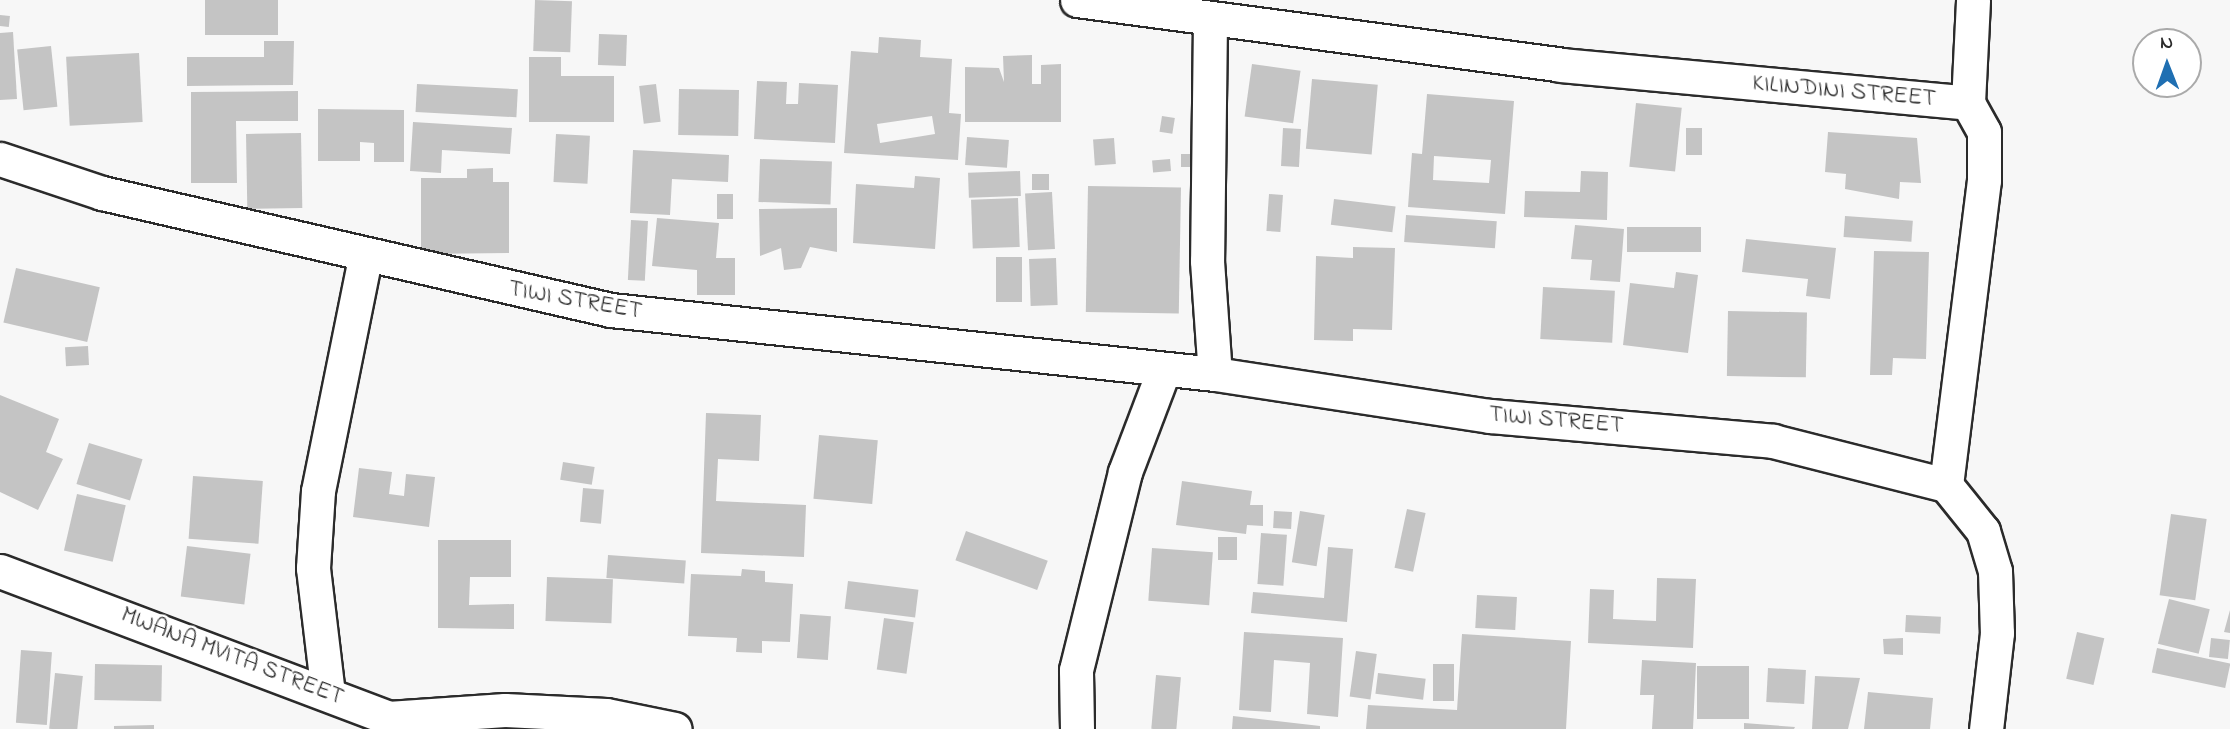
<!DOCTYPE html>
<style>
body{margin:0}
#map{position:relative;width:2230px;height:729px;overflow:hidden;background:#f7f7f7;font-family:"Indie Flower",sans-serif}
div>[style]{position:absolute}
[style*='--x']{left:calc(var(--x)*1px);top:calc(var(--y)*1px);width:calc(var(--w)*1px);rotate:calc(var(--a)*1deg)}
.building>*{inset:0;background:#c4c4c4;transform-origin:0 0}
.roads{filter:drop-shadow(2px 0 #2b2b2b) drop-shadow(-2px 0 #2b2b2b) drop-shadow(0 2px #2b2b2b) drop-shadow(0 -2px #2b2b2b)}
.street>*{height:33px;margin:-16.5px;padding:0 16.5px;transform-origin:16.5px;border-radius:16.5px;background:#fff}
span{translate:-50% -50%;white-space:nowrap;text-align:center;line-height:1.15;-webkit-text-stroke:5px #fff;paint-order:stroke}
.street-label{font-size:24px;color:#2b2b2b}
.north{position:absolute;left:2132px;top:28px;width:70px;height:70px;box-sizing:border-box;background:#fff;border:2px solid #aaa;border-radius:50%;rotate:359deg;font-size:19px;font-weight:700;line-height:28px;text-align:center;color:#2b2b2b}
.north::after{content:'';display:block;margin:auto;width:24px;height:32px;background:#1f6fb2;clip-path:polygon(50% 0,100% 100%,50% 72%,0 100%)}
</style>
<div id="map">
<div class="building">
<div style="left:205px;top:0;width:73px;height:35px"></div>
<div style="left:535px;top:0;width:37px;height:51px;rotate:2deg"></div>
<div style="left:0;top:15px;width:10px;height:11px;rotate:6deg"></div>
<div style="clip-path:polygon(13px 32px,17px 99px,0 100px,0 33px)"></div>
<div style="left:599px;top:34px;width:28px;height:31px;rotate:2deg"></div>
<div style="clip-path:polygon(evenodd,879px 37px,921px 40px,920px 57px,952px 59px,949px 113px,961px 114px,958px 160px,844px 153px,851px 51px,878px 53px,879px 37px,932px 116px,935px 134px,880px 143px,877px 124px,932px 116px)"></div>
<div style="clip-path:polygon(264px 41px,294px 41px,293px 85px,187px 86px,187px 57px,264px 57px)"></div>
<div style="left:51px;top:46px;width:61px;height:34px;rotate:84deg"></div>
<div style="left:139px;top:53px;width:69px;height:73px;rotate:87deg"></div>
<div style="clip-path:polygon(1032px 55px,1032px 84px,1041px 84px,1041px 65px,1061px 64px,1061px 122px,965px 122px,965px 67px,999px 68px,1004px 82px,1003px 56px)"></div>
<div style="clip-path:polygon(529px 57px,561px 57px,561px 76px,614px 76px,614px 122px,529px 122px)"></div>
<div style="left:1252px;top:64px;width:49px;height:53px;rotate:8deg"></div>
<div style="left:1312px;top:79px;width:66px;height:70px;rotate:5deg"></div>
<div style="clip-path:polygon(757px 81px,787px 82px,786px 104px,798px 104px,799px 83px,838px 85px,835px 143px,754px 139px)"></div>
<div style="left:417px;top:84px;width:101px;height:28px;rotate:3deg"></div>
<div style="left:656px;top:84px;width:38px;height:17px;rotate:83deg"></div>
<div style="left:679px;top:89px;width:60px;height:46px;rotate:1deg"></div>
<div style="clip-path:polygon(298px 91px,298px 121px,236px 121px,237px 183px,191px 183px,191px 92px)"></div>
<div style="clip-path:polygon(evenodd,1427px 94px,1514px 101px,1505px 214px,1408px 207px,1412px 153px,1422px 154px,1427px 94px,1434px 156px,1491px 160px,1489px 183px,1433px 180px,1434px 156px)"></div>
<div style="left:1636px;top:103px;width:46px;height:64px;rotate:6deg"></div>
<div style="clip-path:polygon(318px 109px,404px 110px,404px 162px,374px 162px,374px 143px,360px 142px,360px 161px,318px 161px)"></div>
<div style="left:1162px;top:116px;width:13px;height:16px;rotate:9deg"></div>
<div style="clip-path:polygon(413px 122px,512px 128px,510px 154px,442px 150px,441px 173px,410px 171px)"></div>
<div style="left:1283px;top:128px;width:18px;height:38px;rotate:3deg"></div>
<div style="left:1702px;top:128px;width:27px;height:16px;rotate:90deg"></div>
<div style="clip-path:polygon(1828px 132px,1917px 138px,1921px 183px,1900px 182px,1899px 199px,1845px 189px,1846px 174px,1825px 172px)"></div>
<div style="left:301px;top:133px;width:75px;height:55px;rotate:89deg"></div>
<div style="left:556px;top:134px;width:34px;height:48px;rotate:3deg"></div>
<div style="left:967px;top:137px;width:42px;height:28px;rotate:4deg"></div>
<div style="left:1114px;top:138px;width:26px;height:21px;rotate:86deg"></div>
<div style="clip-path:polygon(633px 150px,729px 155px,728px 182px,672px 179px,670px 215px,630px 213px)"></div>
<div style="left:1181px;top:154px;width:21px;height:13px"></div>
<div style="left:760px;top:159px;width:72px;height:43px;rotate:2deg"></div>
<div style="left:1170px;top:159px;width:12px;height:18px;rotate:85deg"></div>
<div style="clip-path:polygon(493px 168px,493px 182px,509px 182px,509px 253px,421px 254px,421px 178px,467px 178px,467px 169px)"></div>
<div style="left:1020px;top:171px;width:25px;height:52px;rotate:88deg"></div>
<div style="clip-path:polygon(1581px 171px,1608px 172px,1607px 220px,1524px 217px,1525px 191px,1580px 192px)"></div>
<div style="left:1032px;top:174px;width:17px;height:16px"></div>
<div style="clip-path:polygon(915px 176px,940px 178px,935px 249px,853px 243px,856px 184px,914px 188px)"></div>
<div style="left:1088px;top:186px;width:93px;height:126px;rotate:1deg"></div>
<div style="left:1052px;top:192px;width:57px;height:27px;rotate:87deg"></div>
<div style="left:717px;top:194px;width:16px;height:25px"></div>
<div style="left:1269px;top:194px;width:14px;height:37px;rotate:4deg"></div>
<div style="left:1018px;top:198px;width:49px;height:47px;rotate:88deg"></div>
<div style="left:1334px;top:199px;width:62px;height:26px;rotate:7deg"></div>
<div style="clip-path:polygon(837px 208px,837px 252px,810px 247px,801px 268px,784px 270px,781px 248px,760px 256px,759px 209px)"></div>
<div style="left:1406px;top:215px;width:91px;height:27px;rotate:4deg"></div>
<div style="left:1845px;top:216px;width:68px;height:21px;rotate:4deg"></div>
<div style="clip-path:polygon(657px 218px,719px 223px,716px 258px,735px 258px,735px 295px,697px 295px,697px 270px,652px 266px)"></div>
<div style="left:631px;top:220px;width:17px;height:60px;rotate:3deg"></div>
<div style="clip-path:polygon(1575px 225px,1624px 229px,1620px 282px,1590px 280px,1592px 260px,1571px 259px)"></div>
<div style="left:1701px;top:227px;width:25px;height:74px;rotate:90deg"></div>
<div style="clip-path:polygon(1746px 239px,1836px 248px,1830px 299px,1806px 296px,1808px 279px,1742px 272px)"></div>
<div style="clip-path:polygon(1353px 247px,1395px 248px,1392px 330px,1353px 329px,1353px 341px,1314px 340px,1316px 256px,1353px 258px)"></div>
<div style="clip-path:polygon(1874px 251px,1929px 252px,1926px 359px,1893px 358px,1892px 375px,1870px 375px)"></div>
<div style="left:996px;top:257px;width:26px;height:45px"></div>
<div style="left:1056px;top:258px;width:47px;height:27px;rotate:88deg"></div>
<div style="left:16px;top:268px;width:86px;height:56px;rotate:13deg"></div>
<div style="clip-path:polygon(1676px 272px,1698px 275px,1688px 353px,1623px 345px,1630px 283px,1674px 288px)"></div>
<div style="left:1543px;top:287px;width:72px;height:52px;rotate:3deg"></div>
<div style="left:1728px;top:311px;width:79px;height:65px;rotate:1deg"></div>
<div style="left:88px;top:346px;width:19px;height:23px;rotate:87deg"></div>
<div style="clip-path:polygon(0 395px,59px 419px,46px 452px,63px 459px,38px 510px,0 492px)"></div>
<div style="clip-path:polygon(706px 413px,761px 415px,759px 461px,718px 459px,716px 501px,806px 505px,804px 557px,701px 553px)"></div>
<div style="left:819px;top:435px;width:59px;height:64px;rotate:5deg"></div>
<div style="left:89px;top:443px;width:56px;height:43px;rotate:17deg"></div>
<div style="left:563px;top:462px;width:32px;height:18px;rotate:9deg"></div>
<div style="clip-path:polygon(359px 468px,392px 472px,389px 494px,404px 496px,406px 474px,435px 477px,429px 527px,353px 517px)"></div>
<div style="left:193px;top:476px;width:70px;height:63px;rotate:4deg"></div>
<div style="clip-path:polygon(1182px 481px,1252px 491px,1250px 505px,1263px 505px,1263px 526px,1247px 525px,1246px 534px,1176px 525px)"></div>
<div style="left:583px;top:488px;width:21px;height:34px;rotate:5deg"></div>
<div style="left:77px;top:494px;width:50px;height:58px;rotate:13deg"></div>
<div style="left:1407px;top:509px;width:19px;height:60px;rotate:12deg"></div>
<div style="left:1274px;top:511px;width:18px;height:17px;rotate:3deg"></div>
<div style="left:1300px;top:511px;width:25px;height:52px;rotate:9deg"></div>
<div style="left:2171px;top:514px;width:36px;height:82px;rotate:8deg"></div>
<div style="left:966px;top:531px;width:87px;height:31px;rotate:20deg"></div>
<div style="left:1261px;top:533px;width:26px;height:51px;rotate:4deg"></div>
<div style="left:1237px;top:537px;width:23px;height:19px;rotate:90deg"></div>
<div style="clip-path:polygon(438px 540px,511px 540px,511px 577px,470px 577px,469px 605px,514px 604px,514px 629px,438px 628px)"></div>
<div style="left:187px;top:546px;width:64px;height:51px;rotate:7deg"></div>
<div style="clip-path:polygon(1328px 547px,1353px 549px,1347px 622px,1251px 613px,1253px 592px,1324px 598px)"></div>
<div style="left:1152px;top:548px;width:61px;height:53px;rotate:4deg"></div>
<div style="left:608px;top:555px;width:78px;height:23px;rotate:4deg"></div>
<div style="clip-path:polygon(742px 569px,765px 571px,765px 582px,793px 584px,790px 642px,762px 641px,762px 653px,736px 652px,737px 638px,688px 636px,691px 574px,741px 576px)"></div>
<div style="left:547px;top:577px;width:66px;height:44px;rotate:2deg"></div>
<div style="clip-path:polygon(1657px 578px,1696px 579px,1693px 648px,1588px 643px,1590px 589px,1614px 590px,1613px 619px,1656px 621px)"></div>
<div style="left:848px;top:581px;width:71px;height:28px;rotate:7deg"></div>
<div style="left:1477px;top:595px;width:40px;height:33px;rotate:3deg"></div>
<div style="left:2169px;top:599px;width:42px;height:46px;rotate:14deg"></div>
<div style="clip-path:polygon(2230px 610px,2230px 633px,2224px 632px)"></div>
<div style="left:800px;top:614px;width:31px;height:44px;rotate:4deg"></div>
<div style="left:1906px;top:615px;width:35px;height:17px;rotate:3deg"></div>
<div style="left:884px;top:618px;width:30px;height:52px;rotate:8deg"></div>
<div style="clip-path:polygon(1244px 632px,1343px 638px,1338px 717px,1307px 714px,1310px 663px,1274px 660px,1271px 712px,1239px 710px)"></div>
<div style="left:2077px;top:632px;width:28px;height:48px;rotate:13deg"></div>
<div style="clip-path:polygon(1462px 634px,1571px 641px,1566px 729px,1366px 729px,1368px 705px,1457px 710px)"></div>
<div style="clip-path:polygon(1903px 638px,1903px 655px,1884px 654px,1883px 639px)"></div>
<div style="left:2211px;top:638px;width:19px;height:19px;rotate:6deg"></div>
<div style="left:2157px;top:648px;width:75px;height:25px;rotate:12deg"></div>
<div style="left:21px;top:650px;width:31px;height:73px;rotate:4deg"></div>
<div style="left:1356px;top:651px;width:21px;height:46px;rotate:8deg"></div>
<div style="clip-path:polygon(1642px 660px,1696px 663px,1693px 729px,1652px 729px,1654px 695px,1640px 695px)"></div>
<div style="left:95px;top:664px;width:67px;height:36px;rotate:1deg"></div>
<div style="left:1433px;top:664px;width:21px;height:37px"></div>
<div style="left:1697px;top:666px;width:52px;height:53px"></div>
<div style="left:1768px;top:668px;width:38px;height:34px;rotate:3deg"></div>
<div style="left:55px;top:673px;width:28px;height:56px;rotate:6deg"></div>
<div style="left:1378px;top:673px;width:48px;height:21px;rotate:7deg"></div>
<div style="left:1156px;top:675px;width:25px;height:54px;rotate:5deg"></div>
<div style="clip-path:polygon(1815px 676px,1860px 678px,1848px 729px,1812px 729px)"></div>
<div style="clip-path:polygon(1868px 692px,1933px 698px,1930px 729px,1864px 729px)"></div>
<div style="clip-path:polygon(1233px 716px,1320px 726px,1320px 729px,1232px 729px)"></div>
<div style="clip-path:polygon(1744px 723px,1795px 727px,1794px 729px,1744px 729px)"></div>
<div style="clip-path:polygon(154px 725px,154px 729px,114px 729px,114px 726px)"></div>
</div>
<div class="roads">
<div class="street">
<div style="--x:1077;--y:0;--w:488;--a:7.6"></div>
<div style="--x:1561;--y:65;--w:409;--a:5.3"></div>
<div style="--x:1968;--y:103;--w:33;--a:61"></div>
<div style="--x:1984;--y:132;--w:48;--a:90"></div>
<div style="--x:1984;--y:180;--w:307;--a:97.1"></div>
<div style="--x:1946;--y:485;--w:59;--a:51.2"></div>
<div style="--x:1983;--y:531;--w:42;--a:73.3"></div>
<div style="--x:1995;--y:571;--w:62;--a:88.2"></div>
<div style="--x:1997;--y:633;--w:97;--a:96.5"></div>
<div style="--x:1210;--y:21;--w:240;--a:90.7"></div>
<div style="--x:1207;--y:261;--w:113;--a:86"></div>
<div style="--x:1968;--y:103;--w:103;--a:-87.2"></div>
<div style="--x:0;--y:159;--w:108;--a:18.4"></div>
<div style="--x:102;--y:193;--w:522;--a:12.95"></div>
<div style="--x:611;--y:310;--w:607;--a:6.05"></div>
<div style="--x:1215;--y:374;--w:278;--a:8.7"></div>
<div style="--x:1490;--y:416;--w:284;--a:5"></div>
<div style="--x:1773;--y:441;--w:179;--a:14.3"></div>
<div style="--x:0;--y:571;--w:415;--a:20.7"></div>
<div style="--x:388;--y:718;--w:117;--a:-3.9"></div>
<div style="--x:505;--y:710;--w:101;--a:2.8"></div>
<div style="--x:606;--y:715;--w:70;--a:11.5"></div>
<div style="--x:328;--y:694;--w:127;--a:-96.8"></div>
<div style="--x:313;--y:568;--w:77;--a:-86.3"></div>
<div style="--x:318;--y:491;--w:238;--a:-78.6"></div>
<div style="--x:1077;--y:729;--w:59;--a:-91"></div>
<div style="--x:1076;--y:670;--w:204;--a:-76.1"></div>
<div style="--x:1125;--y:472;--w:107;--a:-69.2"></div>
</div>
</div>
<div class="street-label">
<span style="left:1844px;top:92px;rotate:5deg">KILINDINI STREET</span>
<span style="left:575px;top:301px;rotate:10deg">TIWI STREET</span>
<span style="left:1556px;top:421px;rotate:5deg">TIWI STREET</span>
<span style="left:232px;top:657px;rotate:21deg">MWANA MVITA STREET</span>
</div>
<div class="north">N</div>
</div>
